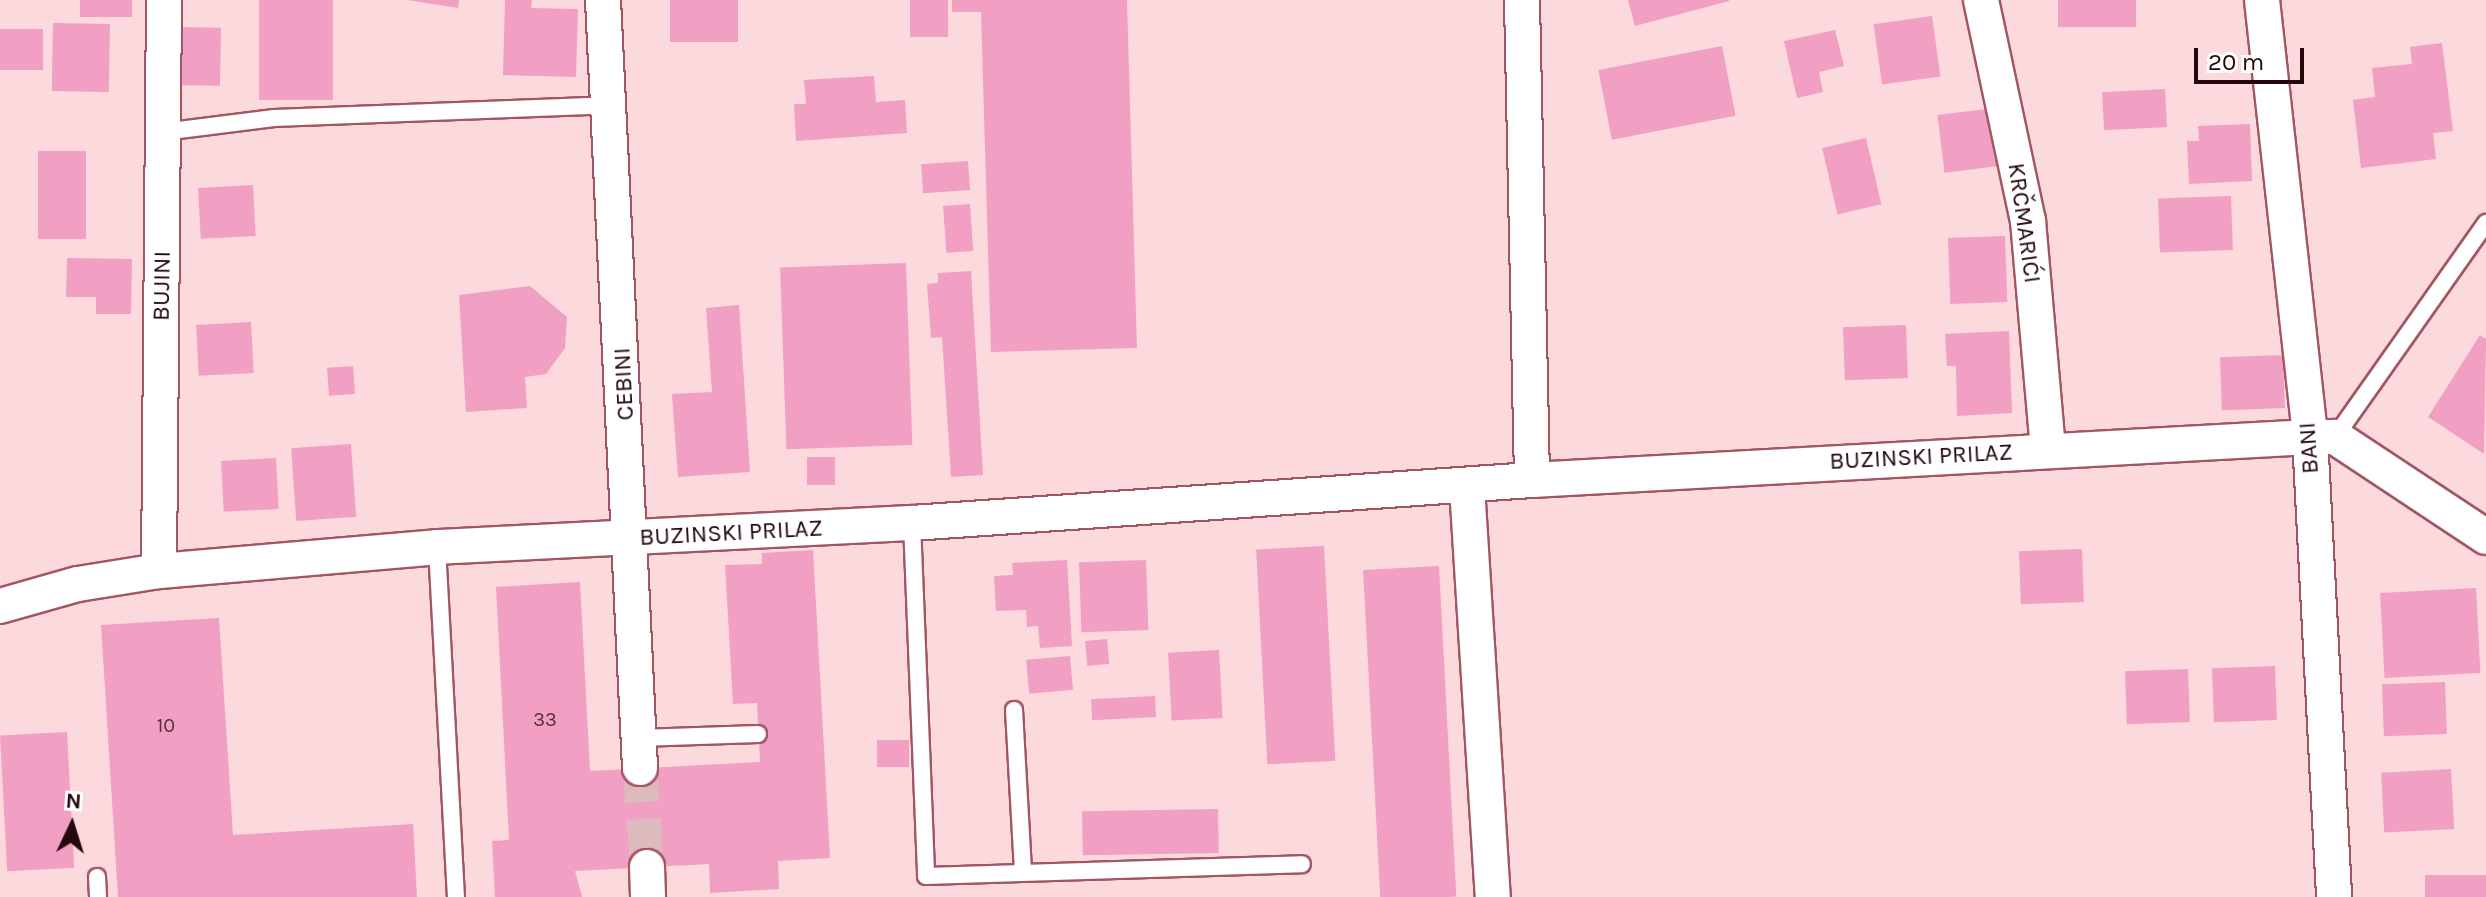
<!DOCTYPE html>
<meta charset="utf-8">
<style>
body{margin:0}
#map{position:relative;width:2486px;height:897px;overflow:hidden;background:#fcd9dc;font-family:Karla,sans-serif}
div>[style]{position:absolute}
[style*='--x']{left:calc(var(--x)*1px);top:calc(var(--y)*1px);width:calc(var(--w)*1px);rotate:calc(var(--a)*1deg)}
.building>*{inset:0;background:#f19fc3;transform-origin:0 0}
.minor-tunnel>*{height:34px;margin-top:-17px;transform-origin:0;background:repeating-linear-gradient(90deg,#dcbabd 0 34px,transparent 0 51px)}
.roads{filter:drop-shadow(2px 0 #a15761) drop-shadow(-2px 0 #a15761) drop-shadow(0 2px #a15761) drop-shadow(0 -2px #a15761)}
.service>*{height:16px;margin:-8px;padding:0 8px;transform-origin:8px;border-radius:8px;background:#fff}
.minor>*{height:34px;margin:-17px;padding:0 17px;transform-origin:17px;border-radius:17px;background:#fff}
span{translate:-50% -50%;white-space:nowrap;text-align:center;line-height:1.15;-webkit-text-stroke:6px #fff;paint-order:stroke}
.number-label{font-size:20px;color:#572e3a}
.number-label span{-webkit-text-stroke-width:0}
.street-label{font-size:24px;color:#24080d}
.north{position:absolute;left:32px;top:785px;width:80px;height:80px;-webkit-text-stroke:6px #fff;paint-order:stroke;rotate:4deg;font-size:22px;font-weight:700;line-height:32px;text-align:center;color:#24080d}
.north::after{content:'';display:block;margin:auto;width:28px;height:36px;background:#24080d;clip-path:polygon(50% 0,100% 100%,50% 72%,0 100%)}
.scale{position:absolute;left:2194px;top:48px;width:110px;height:36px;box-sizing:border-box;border:4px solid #24080d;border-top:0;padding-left:10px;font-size:24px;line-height:28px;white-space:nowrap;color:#24080d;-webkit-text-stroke:6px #fff;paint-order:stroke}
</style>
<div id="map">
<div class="building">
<div style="left:80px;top:0;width:52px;height:17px"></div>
<div style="left:259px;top:0;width:74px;height:100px"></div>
<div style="clip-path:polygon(407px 0,459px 0,458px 8px)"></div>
<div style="clip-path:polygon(505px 0,532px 0,531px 8px,578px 9px,576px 77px,503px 75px)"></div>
<div style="left:670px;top:0;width:68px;height:42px"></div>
<div style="left:910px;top:0;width:38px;height:37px"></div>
<div style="clip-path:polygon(952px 0,1127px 0,1137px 348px,991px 352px,981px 12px,952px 12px)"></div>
<div style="clip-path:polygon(1628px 0,1729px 0,1729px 1px,1635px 26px)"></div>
<div style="left:2058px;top:0;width:78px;height:27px"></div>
<div style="left:1932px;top:16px;width:61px;height:59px;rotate:82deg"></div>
<div style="left:53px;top:23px;width:57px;height:68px;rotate:1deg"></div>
<div style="left:177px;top:27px;width:44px;height:58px;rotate:1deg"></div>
<div style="left:0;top:29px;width:43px;height:41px"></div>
<div style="clip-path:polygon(1835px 30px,1844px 66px,1819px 72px,1823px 92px,1797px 98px,1784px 41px)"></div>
<div style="clip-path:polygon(2442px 43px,2453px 131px,2433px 133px,2436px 159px,2361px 168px,2353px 100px,2375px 97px,2372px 68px,2412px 64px,2410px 47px)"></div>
<div style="left:1722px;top:46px;width:71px;height:126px;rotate:79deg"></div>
<div style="clip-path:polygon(874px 76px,876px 102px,905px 100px,907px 133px,796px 141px,794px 104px,806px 104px,804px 80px)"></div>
<div style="left:2165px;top:89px;width:38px;height:63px;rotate:87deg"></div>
<div style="left:1995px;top:108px;width:58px;height:58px;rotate:83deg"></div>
<div style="clip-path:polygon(2250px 124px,2252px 181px,2189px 184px,2187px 141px,2199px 141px,2198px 126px)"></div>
<div style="left:1866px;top:138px;width:68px;height:45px;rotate:77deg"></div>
<div style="left:38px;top:151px;width:48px;height:88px"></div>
<div style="left:968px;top:161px;width:29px;height:47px;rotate:86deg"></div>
<div style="left:253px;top:185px;width:51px;height:55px;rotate:87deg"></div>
<div style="left:2231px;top:196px;width:54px;height:73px;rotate:88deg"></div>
<div style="left:970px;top:204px;width:47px;height:27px;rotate:86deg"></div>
<div style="left:2005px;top:236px;width:66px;height:57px;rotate:88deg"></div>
<div style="clip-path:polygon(67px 258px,132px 259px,131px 314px,96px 314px,96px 297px,66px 297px)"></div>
<div style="left:906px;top:263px;width:182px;height:126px;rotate:88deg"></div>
<div style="clip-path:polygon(971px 271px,983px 475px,951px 477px,942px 337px,931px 338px,927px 284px,938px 283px,938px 273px)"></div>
<div style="clip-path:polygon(530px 286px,567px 317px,565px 348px,546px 374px,525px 377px,527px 408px,466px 412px,459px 295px)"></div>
<div style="clip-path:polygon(739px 305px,750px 472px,678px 477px,672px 394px,712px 392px,706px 308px)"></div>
<div style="left:251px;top:322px;width:51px;height:55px;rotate:87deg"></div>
<div style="left:1906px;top:325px;width:53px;height:63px;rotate:88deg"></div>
<div style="clip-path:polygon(2009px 331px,2012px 413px,1957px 416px,1956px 366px,1947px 366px,1945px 334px)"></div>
<div style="clip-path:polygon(2480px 335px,2486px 339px,2484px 454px,2428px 417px)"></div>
<div style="left:2283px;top:355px;width:53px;height:63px;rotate:88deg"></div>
<div style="left:353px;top:366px;width:28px;height:26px;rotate:86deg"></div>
<div style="left:351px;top:444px;width:73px;height:60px;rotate:86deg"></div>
<div style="left:807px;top:457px;width:28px;height:28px"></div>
<div style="left:276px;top:458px;width:51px;height:55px;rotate:87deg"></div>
<div style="left:1324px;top:546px;width:215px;height:68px;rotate:87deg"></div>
<div style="left:2082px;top:549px;width:53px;height:63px;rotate:88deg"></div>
<div style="clip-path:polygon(813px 550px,830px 858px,778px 861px,779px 889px,710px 893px,709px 864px,575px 871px,582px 897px,495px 897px,492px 841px,509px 840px,496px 587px,580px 582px,590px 771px,760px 762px,757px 703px,733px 704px,725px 565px,762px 564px,762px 553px)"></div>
<div style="clip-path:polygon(1067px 560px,1072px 646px,1040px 648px,1038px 626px,1027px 627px,1026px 610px,996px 611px,994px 576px,1013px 575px,1012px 563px)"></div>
<div style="left:1146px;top:560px;width:70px;height:67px;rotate:88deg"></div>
<div style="left:1439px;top:566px;width:331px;height:76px;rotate:87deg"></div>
<div style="left:2476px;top:588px;width:85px;height:96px;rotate:87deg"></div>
<div style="clip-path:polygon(219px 618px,233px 835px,413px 824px,417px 897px,118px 897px,101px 625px)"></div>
<div style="left:1107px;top:639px;width:25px;height:22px;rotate:85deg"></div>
<div style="left:1219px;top:650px;width:68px;height:51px;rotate:87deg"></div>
<div style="left:1070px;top:656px;width:34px;height:44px;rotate:85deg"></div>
<div style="left:2275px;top:666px;width:54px;height:63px;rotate:88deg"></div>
<div style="left:2188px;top:669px;width:53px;height:63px;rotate:88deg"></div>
<div style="left:2445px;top:682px;width:52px;height:63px;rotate:88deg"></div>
<div style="left:1155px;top:696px;width:21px;height:64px;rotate:87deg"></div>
<div style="left:67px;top:732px;width:136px;height:67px;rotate:87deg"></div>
<div style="left:877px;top:740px;width:32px;height:27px"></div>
<div style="left:2451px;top:769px;width:60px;height:70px;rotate:87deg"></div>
<div style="left:1218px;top:809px;width:44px;height:136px;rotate:89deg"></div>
<div style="left:2486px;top:875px;width:22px;height:61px;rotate:90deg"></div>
</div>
<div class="minor-tunnel">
<div style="--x:640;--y:768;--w:99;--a:86"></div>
</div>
<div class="roads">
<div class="service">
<div style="--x:163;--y:132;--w:112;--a:-7.2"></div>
<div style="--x:274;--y:118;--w:335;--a:-2.2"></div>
<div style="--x:2335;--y:437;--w:262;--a:-54.8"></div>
<div style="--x:912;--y:523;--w:353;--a:87.7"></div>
<div style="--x:926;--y:876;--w:376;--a:-1.8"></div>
<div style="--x:437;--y:547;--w:351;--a:86.9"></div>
<div style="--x:1014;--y:710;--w:162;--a:86.8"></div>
<div style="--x:639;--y:738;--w:119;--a:-1.9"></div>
<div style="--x:97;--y:877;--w:20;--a:87"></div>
</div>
<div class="minor">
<div style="--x:603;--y:0;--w:769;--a:87.24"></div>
<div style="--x:1522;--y:0;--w:480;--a:88.8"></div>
<div style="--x:1981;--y:0;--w:226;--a:78"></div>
<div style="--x:2028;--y:221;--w:229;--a:85"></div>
<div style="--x:2262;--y:0;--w:440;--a:83.7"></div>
<div style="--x:2310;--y:437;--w:461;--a:87"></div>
<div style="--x:1467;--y:487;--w:411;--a:86.4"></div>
<div style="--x:159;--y:571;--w:571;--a:-89.5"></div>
<div style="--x:0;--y:606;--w:81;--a:-15.8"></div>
<div style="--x:78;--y:584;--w:82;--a:-9.1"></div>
<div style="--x:159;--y:571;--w:279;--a:-4.9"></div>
<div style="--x:437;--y:547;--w:476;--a:-2.9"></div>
<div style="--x:912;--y:523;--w:621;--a:-3.97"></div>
<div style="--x:1532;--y:480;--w:779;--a:-3.16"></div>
<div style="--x:2310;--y:437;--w:25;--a:0"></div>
<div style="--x:2335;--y:437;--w:181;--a:33.5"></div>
<div style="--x:647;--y:867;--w:30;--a:88"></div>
</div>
</div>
<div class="number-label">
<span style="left:545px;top:719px">33</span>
<span style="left:166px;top:725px">10</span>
</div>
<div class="street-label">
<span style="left:2024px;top:223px;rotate:82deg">KRČMARIĆI</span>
<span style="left:162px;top:286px;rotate:-89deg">BUJINI</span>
<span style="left:624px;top:384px;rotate:-93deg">CEBINI</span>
<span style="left:2309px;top:448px;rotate:-94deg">BANI</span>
<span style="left:1921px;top:457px;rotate:-3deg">BUZINSKI PRILAZ</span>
<span style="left:731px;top:533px;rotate:-3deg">BUZINSKI PRILAZ</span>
</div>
<div class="north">N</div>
<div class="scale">20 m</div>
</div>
